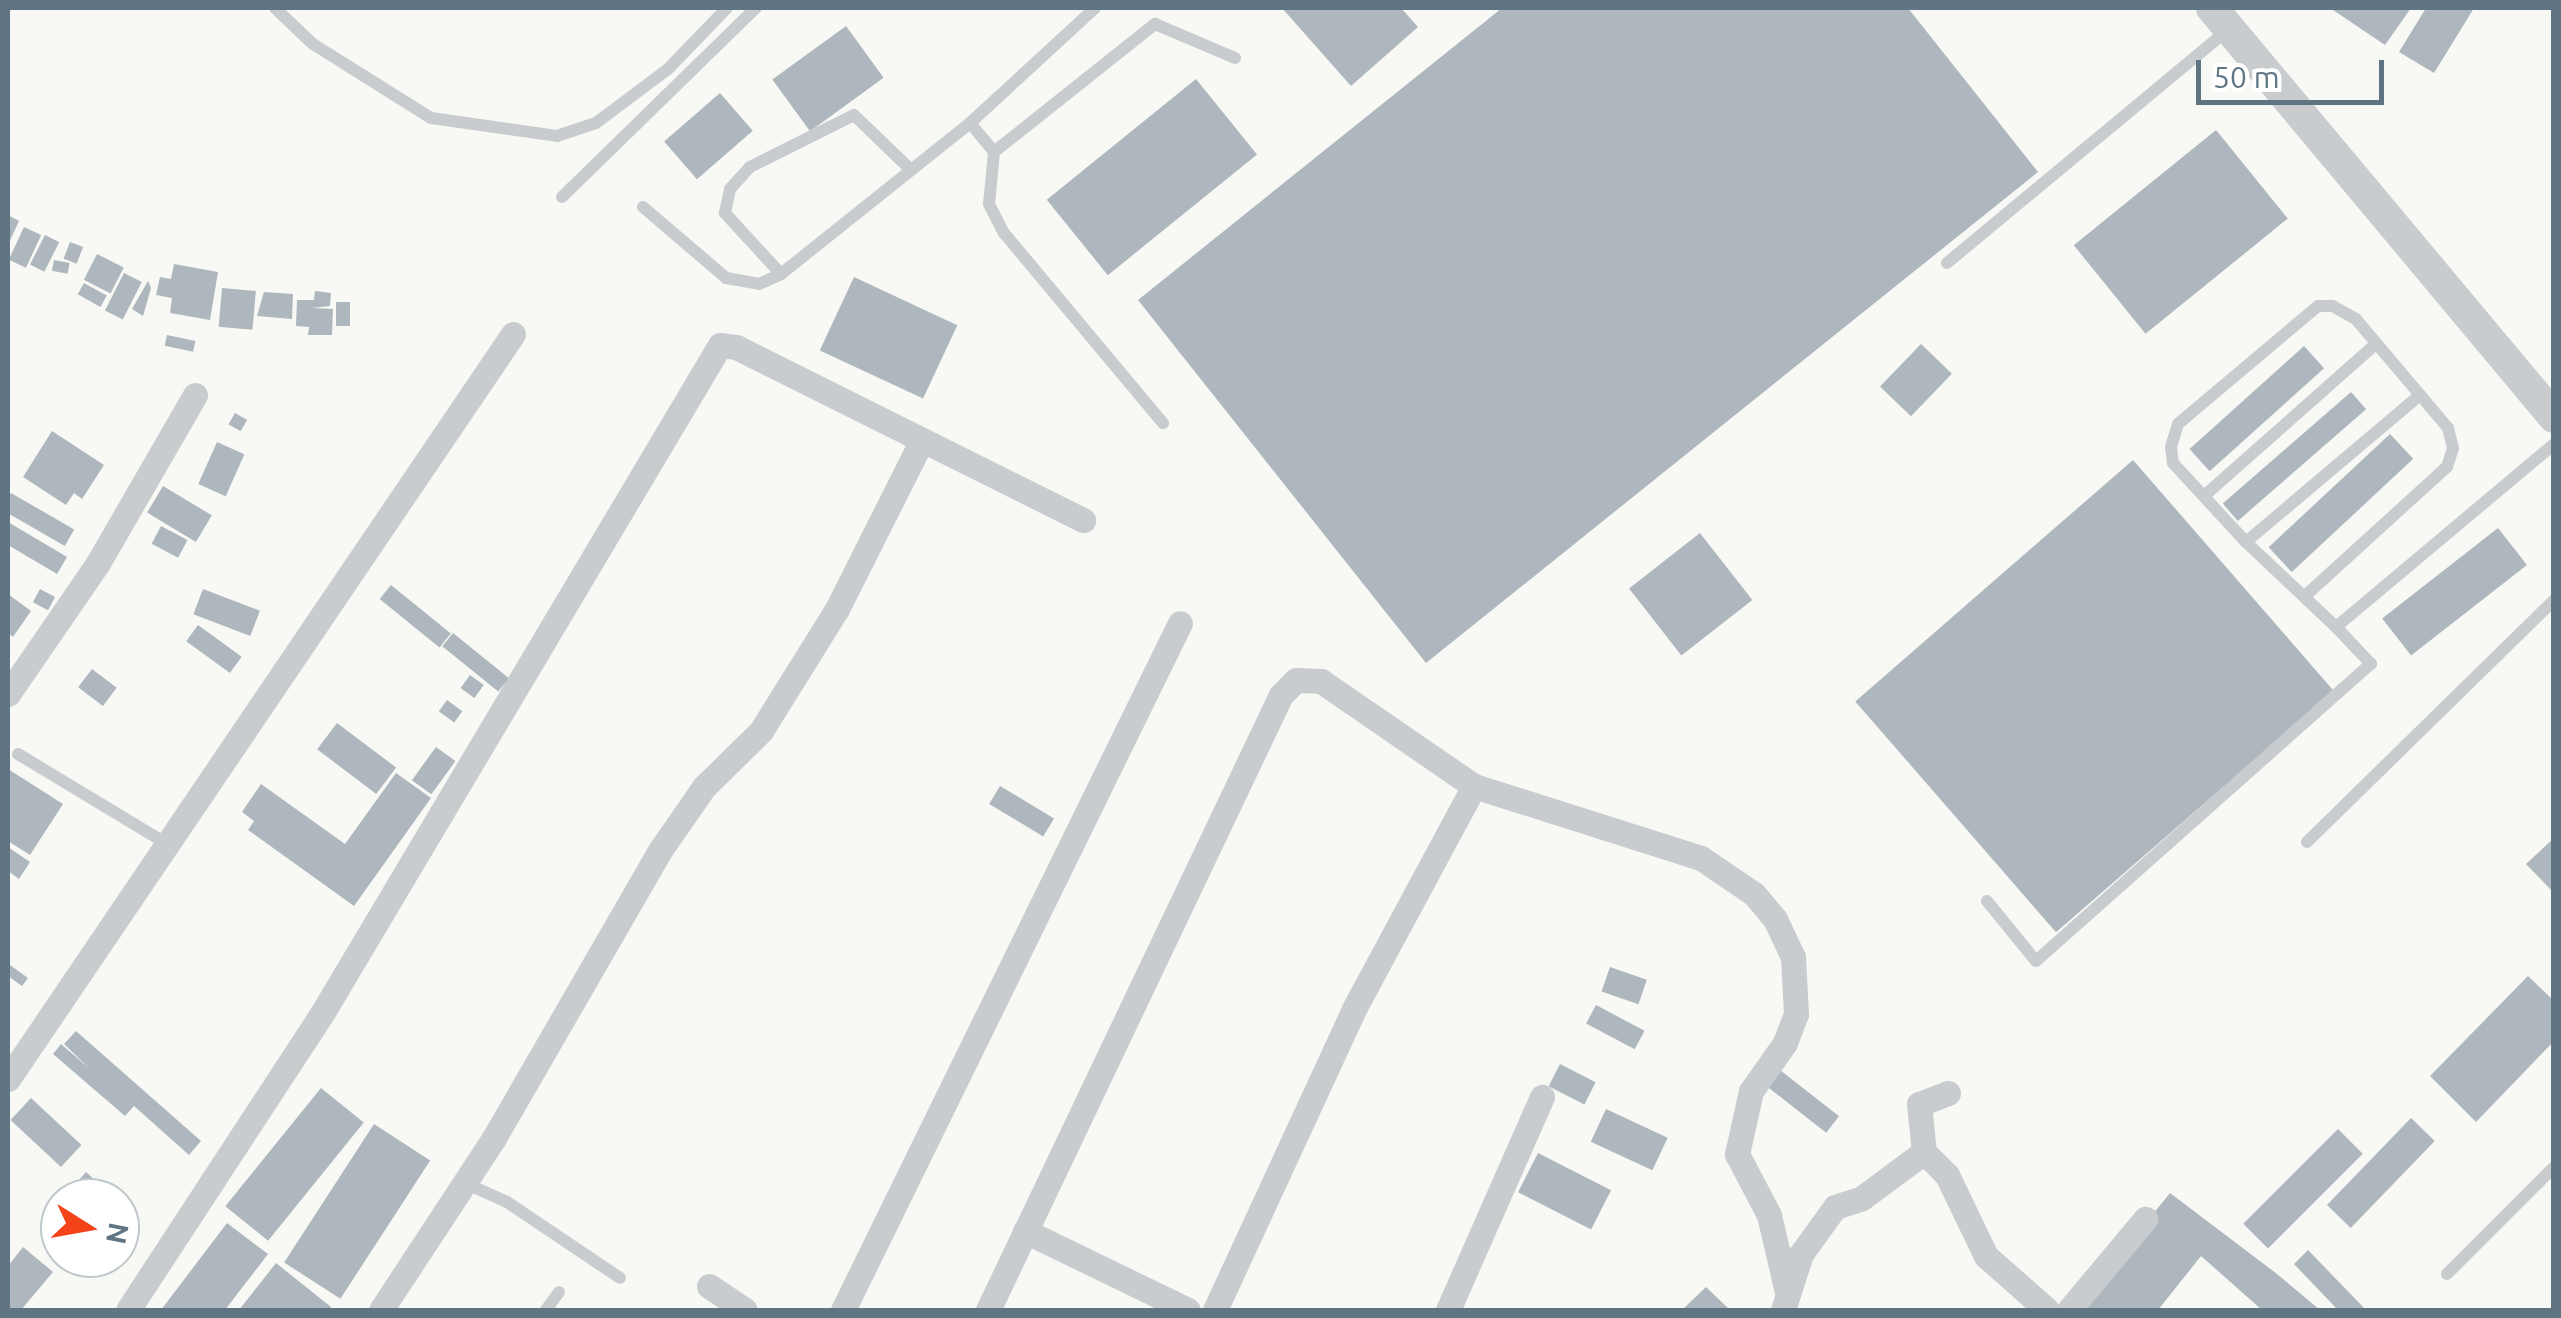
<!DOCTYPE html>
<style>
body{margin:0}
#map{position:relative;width:2561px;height:1318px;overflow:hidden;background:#f8f8f5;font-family:Ubuntu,sans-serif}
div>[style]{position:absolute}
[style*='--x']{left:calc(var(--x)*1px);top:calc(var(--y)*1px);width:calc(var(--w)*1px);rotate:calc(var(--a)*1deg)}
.building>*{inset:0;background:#aeb7bd;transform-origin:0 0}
.service>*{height:12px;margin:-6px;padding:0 6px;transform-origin:6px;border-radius:6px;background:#c8cccf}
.minor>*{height:25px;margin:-12.5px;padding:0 12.5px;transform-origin:12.5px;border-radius:12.5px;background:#c8cccf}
.tertiary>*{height:32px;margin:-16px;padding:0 16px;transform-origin:16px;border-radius:16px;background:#c8cccf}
span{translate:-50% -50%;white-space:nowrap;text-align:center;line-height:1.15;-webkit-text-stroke:10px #fff;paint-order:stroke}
.frame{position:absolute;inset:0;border:10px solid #607583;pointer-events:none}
.north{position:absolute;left:40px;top:1178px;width:100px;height:100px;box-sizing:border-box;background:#fff;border:2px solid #bfc8cd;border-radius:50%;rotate:101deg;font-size:28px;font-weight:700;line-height:40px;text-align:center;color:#607583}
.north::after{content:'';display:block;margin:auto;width:35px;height:45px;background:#f44319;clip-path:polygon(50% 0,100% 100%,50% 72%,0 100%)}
.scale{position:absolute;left:2196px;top:60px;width:188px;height:45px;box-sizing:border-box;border:5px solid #607583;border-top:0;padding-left:12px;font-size:30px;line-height:35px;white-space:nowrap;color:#607583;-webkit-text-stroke:8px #fff;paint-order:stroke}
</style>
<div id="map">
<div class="building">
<div style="clip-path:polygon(1282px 8px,1401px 8px,1418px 27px,1351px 86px)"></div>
<div style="clip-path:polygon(1502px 8px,1908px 8px,2038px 172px,1426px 663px,1138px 300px)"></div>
<div style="clip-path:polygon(2330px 8px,2411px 8px,2385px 45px)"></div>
<div style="clip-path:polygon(2426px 8px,2474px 8px,2434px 73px,2399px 52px)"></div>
<div style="left:846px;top:26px;width:64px;height:91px;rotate:54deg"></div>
<div style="left:1196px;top:79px;width:97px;height:192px;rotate:51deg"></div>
<div style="left:720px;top:93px;width:50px;height:74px;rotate:49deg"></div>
<div style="left:2216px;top:130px;width:114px;height:183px;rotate:51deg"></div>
<div style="clip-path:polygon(8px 215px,19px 221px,8px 245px)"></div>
<div style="left:24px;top:227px;width:19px;height:36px;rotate:25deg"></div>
<div style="left:45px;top:235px;width:16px;height:33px;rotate:27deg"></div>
<div style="left:70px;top:242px;width:14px;height:18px;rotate:21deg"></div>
<div style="left:97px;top:254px;width:30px;height:29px;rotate:27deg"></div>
<div style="left:54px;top:260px;width:16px;height:11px;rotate:11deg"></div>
<div style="clip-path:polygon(174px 264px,218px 272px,210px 320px,170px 313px,172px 298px,156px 295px,160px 277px,171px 279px)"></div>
<div style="left:124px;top:273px;width:20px;height:42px;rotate:27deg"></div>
<div style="left:854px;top:277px;width:114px;height:81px;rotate:25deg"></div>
<div style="clip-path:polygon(148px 281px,151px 288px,143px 316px,132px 309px)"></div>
<div style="left:84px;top:283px;width:26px;height:13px;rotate:29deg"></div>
<div style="left:222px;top:288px;width:34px;height:39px;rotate:5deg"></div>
<div style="clip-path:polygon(315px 291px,331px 293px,330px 306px,312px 308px,333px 309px,332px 335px,308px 335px,309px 327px,296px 326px,297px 300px,314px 300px)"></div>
<div style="clip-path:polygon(264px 292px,293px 294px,292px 319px,257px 316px)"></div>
<div style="left:336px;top:302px;width:14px;height:24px"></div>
<div style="left:167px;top:335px;width:29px;height:11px;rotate:12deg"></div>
<div style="left:1921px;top:344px;width:43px;height:59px;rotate:44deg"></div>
<div style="left:2304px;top:346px;width:30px;height:154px;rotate:48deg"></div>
<div style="left:2351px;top:392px;width:23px;height:170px;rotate:49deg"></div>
<div style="left:235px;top:413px;width:14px;height:13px;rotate:30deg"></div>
<div style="clip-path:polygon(52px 431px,104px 465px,82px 499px,74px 493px,66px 505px,23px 477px)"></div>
<div style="left:2390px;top:434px;width:34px;height:166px;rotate:47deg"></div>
<div style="left:217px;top:442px;width:30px;height:46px;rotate:24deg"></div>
<div style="left:2133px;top:460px;width:306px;height:368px;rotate:49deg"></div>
<div style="left:163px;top:486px;width:57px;height:31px;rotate:31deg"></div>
<div style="left:11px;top:493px;width:73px;height:19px;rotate:30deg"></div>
<div style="clip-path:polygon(8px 522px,67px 557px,57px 574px,8px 545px)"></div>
<div style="left:161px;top:526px;width:30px;height:20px;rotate:28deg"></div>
<div style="left:2498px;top:528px;width:47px;height:147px;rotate:52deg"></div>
<div style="left:1700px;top:533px;width:85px;height:90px;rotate:52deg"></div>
<div style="left:391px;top:585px;width:77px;height:18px;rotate:39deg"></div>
<div style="left:40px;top:589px;width:17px;height:15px;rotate:28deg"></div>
<div style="left:203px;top:589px;width:61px;height:27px;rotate:21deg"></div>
<div style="clip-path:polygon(8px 594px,31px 611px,13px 637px,8px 633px)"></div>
<div style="left:198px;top:625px;width:54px;height:20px;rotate:36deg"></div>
<div style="left:453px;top:633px;width:72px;height:17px;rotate:39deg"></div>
<div style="left:92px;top:669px;width:31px;height:23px;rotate:37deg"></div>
<div style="left:470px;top:675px;width:17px;height:16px;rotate:36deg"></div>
<div style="left:447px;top:700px;width:19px;height:14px;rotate:36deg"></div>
<div style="left:337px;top:723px;width:74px;height:33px;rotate:37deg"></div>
<div style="left:436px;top:747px;width:24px;height:41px;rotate:36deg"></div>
<div style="clip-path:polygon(8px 769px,63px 804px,30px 855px,8px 841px)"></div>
<div style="clip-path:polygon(396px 773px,431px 798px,354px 906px,248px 830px,254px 821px,242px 812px,261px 784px,345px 844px)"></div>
<div style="left:1000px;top:786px;width:63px;height:21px;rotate:31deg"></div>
<div style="clip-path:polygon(2554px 838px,2554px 893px,2526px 864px)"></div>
<div style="clip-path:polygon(8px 847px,30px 862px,19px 879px,8px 871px)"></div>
<div style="clip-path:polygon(10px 965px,28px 978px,22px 986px,8px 976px)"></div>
<div style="left:1610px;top:967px;width:39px;height:26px;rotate:19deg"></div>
<div style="clip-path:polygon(2528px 976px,2554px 1001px,2554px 1041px,2476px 1122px,2430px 1076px)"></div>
<div style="left:1596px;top:1005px;width:55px;height:21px;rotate:28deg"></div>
<div style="clip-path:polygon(76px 1031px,201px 1141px,189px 1155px,134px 1106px,125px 1116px,53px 1054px,61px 1044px,90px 1069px,64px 1044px)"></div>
<div style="left:1560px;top:1064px;width:40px;height:25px;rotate:27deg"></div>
<div style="left:1780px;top:1070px;width:75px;height:21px;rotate:38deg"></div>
<div style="left:321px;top:1088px;width:55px;height:152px;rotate:39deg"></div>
<div style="left:31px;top:1098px;width:69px;height:30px;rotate:43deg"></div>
<div style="left:1606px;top:1109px;width:68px;height:36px;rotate:25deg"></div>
<div style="left:2411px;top:1118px;width:33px;height:121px;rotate:44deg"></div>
<div style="left:374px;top:1124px;width:67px;height:165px;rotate:33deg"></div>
<div style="left:2338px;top:1129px;width:35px;height:134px;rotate:45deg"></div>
<div style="left:1538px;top:1153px;width:82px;height:44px;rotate:27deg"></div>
<div style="clip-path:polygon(86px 1172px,115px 1198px,65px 1196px)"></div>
<div style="clip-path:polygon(2170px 1193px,2277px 1274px,2320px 1310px,2262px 1310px,2201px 1256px,2158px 1310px,2088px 1310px,2080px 1304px)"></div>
<div style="clip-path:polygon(120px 1202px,134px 1214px,120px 1231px)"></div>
<div style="clip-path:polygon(227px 1223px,268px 1254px,225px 1310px,161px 1310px)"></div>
<div style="clip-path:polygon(23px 1247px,53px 1272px,21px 1310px,8px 1310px,8px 1266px)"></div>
<div style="clip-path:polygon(2308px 1250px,2366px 1310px,2338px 1310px,2294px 1264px)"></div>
<div style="clip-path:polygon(276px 1263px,331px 1307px,329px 1310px,239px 1310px)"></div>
<div style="clip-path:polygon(1706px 1287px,1730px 1310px,1682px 1310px)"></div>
</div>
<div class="service">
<div style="--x:275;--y:8;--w:52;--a:43.5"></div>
<div style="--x:313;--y:44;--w:139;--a:32.1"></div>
<div style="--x:431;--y:118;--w:127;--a:8.1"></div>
<div style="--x:557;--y:136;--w:41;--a:-18.4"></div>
<div style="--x:596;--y:123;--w:90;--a:-36.9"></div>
<div style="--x:668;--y:69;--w:85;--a:-46"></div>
<div style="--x:970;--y:123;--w:38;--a:50"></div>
<div style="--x:994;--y:152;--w:52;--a:95.5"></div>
<div style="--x:989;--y:204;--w:33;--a:63"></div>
<div style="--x:1004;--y:233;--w:248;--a:50.1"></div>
<div style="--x:994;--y:152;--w:206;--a:-38.5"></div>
<div style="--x:1155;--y:24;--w:87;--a:23"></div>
<div style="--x:562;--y:197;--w:271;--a:-44.3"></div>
<div style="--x:643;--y:207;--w:109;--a:40.5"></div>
<div style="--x:726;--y:278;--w:34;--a:10"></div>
<div style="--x:759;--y:284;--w:24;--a:-24"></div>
<div style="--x:781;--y:274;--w:242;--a:-38.6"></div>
<div style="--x:970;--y:123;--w:170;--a:-42.6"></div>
<div style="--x:1947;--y:263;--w:365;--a:-39.7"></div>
<div style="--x:781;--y:274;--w:83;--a:-132.6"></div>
<div style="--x:725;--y:213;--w:25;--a:-78"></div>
<div style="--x:730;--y:189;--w:30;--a:-48"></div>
<div style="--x:750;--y:167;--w:116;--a:-26.6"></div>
<div style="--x:854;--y:115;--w:78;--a:44"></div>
<div style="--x:2204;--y:496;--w:230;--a:-41.5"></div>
<div style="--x:2246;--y:542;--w:228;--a:-40.2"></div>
<div style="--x:2305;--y:596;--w:192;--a:-42.3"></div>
<div style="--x:2447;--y:467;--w:20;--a:-72"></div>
<div style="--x:2453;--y:448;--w:21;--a:-104"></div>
<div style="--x:2448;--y:428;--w:143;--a:-130.2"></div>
<div style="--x:2356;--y:319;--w:26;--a:-151"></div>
<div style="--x:2333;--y:306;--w:15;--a:180"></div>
<div style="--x:2318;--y:306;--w:183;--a:139.9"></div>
<div style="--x:2178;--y:424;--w:24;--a:107"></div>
<div style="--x:2171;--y:447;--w:16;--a:83"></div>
<div style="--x:2173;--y:463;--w:108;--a:47.3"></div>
<div style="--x:2246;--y:542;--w:124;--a:43.4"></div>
<div style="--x:2336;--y:627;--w:285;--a:-40"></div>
<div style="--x:18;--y:754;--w:174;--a:31.1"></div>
<div style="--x:2307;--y:842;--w:346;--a:-44.4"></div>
<div style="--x:1987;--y:901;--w:77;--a:50.8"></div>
<div style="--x:2036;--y:961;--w:448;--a:-41.6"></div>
<div style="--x:2371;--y:664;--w:51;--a:-133.4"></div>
<div style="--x:465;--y:1183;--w:46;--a:24.3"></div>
<div style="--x:507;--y:1202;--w:136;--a:33.9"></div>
<div style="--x:2447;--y:1274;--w:151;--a:-45"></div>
<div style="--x:546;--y:1310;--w:22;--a:-54"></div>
</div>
<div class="minor">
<div style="--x:8;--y:694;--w:159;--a:-55.5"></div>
<div style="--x:98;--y:563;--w:194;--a:-60"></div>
<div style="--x:8;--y:1079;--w:900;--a:-55.87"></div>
<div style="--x:1948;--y:1093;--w:31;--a:159"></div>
<div style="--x:1919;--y:1104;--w:48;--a:84.1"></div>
<div style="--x:1924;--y:1152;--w:33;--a:45"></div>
<div style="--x:1947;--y:1175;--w:90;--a:64.3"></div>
<div style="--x:1986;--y:1256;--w:81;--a:41.5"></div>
<div style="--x:1025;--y:1231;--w:181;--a:25.9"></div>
<div style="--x:709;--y:1286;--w:43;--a:33.7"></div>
<div style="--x:128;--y:1310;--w:356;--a:-56.8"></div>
<div style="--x:323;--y:1012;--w:776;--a:-59.24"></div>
<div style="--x:720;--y:345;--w:16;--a:7"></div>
<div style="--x:736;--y:347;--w:388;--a:26.5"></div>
<div style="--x:381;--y:1310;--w:206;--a:-56.7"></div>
<div style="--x:494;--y:1138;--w:334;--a:-60"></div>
<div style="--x:661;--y:849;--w:75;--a:-55.3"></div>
<div style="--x:704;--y:787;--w:80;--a:-44.5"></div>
<div style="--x:761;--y:731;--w:144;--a:-58.1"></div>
<div style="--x:837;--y:609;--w:189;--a:-63.3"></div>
<div style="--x:843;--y:1310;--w:765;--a:-63.87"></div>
<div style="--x:988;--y:1310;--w:681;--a:-64.53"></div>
<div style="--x:1281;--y:695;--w:21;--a:-45"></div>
<div style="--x:1296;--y:680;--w:25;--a:2"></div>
<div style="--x:1321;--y:681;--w:186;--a:34.5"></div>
<div style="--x:1215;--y:1310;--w:334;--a:-65.2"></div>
<div style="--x:1355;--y:1007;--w:251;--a:-61.7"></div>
<div style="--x:1474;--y:786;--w:238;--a:17.6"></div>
<div style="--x:1701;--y:858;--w:64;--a:34.2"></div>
<div style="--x:1754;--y:894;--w:33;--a:50"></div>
<div style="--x:1775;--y:919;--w:42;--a:64.7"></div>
<div style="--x:1793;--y:957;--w:57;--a:87"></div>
<div style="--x:1796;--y:1014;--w:31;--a:111"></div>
<div style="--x:1785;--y:1043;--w:59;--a:125.3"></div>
<div style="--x:1751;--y:1091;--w:65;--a:102.5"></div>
<div style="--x:1737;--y:1154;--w:69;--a:62.3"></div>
<div style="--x:1769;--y:1215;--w:75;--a:76.9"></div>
<div style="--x:1448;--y:1310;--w:233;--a:-66.2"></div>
<div style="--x:1783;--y:1310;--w:59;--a:-72.2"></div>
<div style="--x:1801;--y:1254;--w:58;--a:-54.1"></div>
<div style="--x:1835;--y:1207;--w:28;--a:-18"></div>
<div style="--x:1862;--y:1198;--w:77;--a:-36.6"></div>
<div style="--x:2069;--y:1310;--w:119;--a:-50.1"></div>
</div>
<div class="tertiary">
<div style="--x:2212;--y:8;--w:533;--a:50.1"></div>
</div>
<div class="frame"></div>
<div class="north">N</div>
<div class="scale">50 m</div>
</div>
